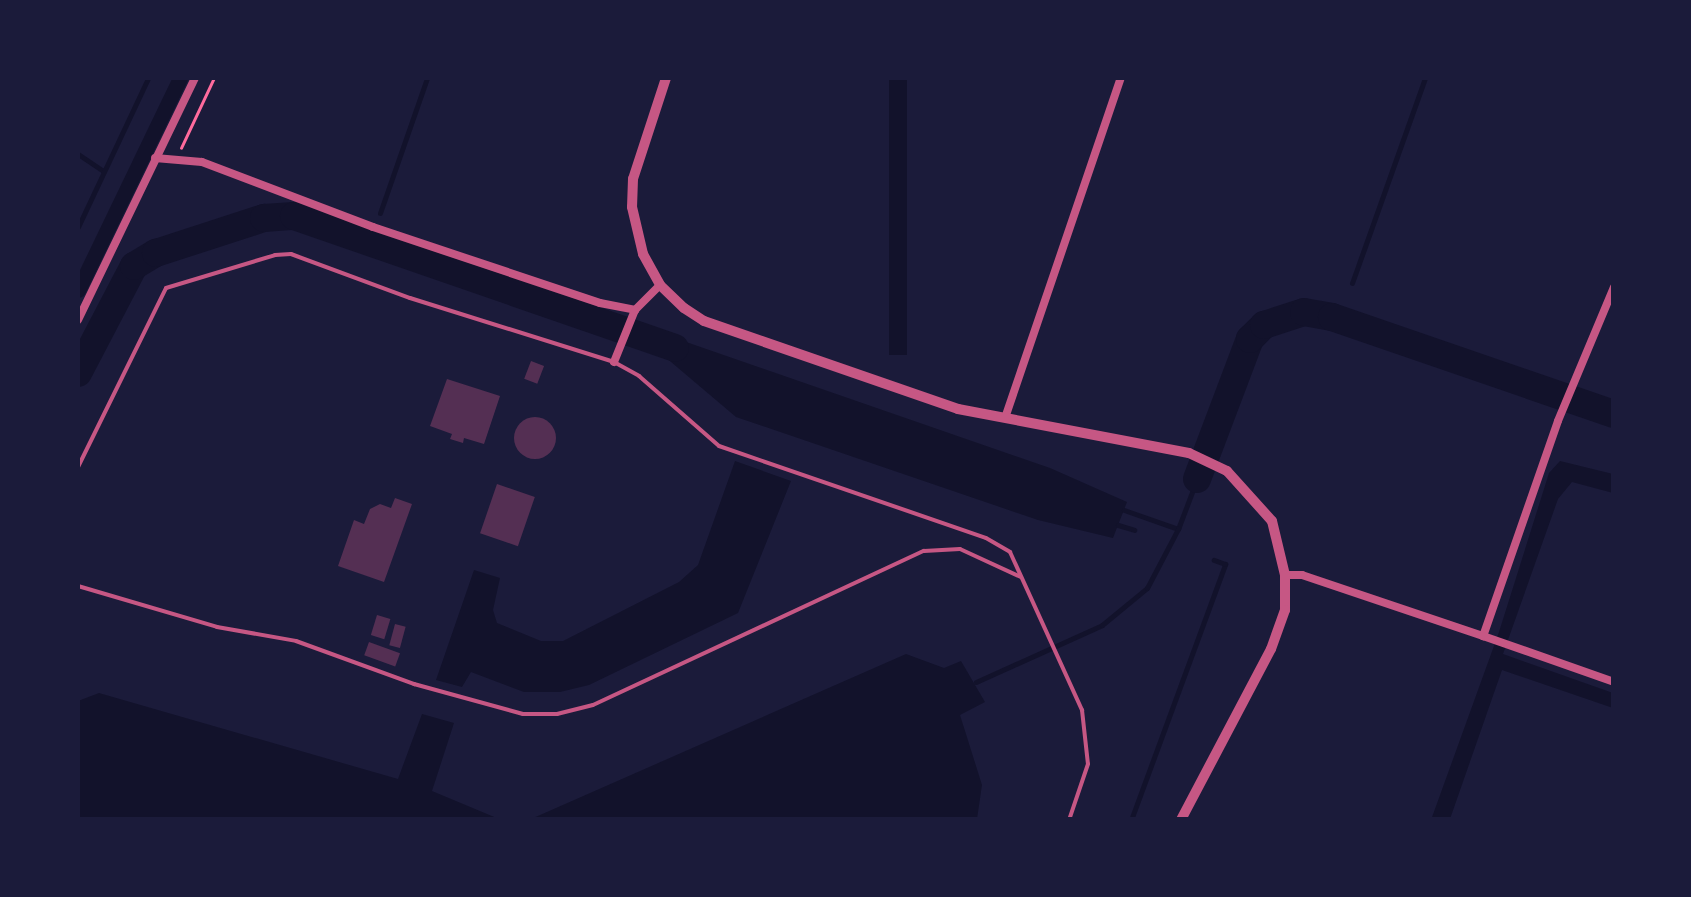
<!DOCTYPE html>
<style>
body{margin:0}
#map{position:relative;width:1691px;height:897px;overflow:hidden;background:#1b1b3a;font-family:Inter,sans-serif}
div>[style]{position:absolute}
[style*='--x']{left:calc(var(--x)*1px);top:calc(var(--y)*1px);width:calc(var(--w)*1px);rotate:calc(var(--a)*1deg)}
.water>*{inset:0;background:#12122b;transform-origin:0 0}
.stream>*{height:5px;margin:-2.5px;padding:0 2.5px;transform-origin:2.5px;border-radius:2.5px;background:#12122b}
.canal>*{height:15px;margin:-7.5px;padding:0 7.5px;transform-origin:7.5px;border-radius:7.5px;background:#12122b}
.river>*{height:28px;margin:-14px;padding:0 14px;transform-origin:14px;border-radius:14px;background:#12122b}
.building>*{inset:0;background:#542f53;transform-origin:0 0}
.round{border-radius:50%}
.path>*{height:2.5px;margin:-1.25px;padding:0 1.25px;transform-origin:1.25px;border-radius:1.25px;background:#ff6b9d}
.service>*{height:4px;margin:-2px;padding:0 2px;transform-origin:2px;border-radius:2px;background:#c65784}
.minor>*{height:8px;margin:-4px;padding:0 4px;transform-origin:4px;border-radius:4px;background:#c65784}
.tertiary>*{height:10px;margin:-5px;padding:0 5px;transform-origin:5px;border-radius:5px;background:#c65784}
span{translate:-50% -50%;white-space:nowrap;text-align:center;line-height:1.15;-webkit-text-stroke:8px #1b1b3a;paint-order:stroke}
.frame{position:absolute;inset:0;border:80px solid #1b1b3a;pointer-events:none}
</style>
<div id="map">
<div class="water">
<div style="left:889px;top:78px;width:18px;height:277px"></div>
<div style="clip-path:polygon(640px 326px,1050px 468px,1127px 502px,1113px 538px,1038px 520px,736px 417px,651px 345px,638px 340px)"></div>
<div style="clip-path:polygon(735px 461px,791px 481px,738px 613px,589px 685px,560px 692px,524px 692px,471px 672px,462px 687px,436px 680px,474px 570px,500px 578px,493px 610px,497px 623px,541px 641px,563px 641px,679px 582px,698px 565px)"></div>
<div style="clip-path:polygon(1560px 461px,1613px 474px,1613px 493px,1572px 482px,1558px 499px,1503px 654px,1613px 693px,1613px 708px,1502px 670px,1450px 819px,1431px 820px,1499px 632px,1549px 473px)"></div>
<div style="clip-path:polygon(906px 654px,944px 668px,961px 661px,985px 702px,960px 715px,982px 785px,977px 819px,531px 819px)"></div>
<div style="clip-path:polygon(99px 693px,398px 779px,422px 714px,454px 723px,432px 791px,499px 819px,78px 819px,78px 701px)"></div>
</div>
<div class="stream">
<div style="--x:78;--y:154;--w:30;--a:34"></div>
<div style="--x:380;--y:213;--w:143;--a:-70.8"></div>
<div style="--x:78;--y:227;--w:165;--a:-64.8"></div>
<div style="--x:1352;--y:283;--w:218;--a:-70.4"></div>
<div style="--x:1124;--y:510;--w:57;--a:19.4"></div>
<div style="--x:1178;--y:529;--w:53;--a:-69.2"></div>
<div style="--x:1118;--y:525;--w:17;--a:17"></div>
<div style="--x:976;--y:682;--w:138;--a:-24.3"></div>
<div style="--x:1102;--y:625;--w:58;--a:-39.4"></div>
<div style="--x:1147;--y:588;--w:67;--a:-62.3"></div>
<div style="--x:1131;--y:820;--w:273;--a:-69.8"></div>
<div style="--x:1225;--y:564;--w:12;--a:-160"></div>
</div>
<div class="canal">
<div style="--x:78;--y:290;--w:235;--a:-64.3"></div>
</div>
<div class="river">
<div style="--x:78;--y:373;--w:121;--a:-62.4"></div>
<div style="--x:134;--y:266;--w:26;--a:-31"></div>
<div style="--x:156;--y:253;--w:114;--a:-18"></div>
<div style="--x:264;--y:218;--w:30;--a:-4"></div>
<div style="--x:294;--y:216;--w:403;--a:19.1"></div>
<div style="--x:1197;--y:479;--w:150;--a:-69.3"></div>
<div style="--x:1250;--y:339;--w:20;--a:-45"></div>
<div style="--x:1264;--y:325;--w:42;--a:-18"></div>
<div style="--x:1304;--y:312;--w:28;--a:10"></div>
<div style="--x:1332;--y:317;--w:298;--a:19"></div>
</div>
<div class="building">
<div style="left:531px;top:361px;width:14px;height:19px;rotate:21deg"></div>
<div style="clip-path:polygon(447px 379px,500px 396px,484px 444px,464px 438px,463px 443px,450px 439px,452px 434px,430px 426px)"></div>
<div class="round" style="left:514px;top:417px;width:42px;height:42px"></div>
<div style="left:497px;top:484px;width:40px;height:52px;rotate:19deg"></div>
<div style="clip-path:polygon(395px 498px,412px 504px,384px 582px,338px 566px,354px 520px,364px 524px,370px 509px,380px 504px,391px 508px)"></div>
<div style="left:377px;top:615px;width:14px;height:21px;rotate:17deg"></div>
<div style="left:395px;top:624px;width:11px;height:22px;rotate:15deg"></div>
<div style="left:369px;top:642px;width:33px;height:14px;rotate:20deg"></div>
</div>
<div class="path">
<div style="--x:181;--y:148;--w:77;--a:-64.8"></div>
</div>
<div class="service">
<div style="--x:78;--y:467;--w:199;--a:-63.8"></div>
<div style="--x:166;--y:288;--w:114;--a:-16.8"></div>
<div style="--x:275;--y:255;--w:16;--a:-4"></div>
<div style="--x:291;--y:254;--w:127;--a:20.3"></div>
<div style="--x:410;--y:298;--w:214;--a:17.4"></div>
<div style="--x:614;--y:362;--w:29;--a:29"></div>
<div style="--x:639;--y:376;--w:106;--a:41.2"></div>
<div style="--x:719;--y:446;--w:282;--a:19"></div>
<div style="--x:986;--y:538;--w:28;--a:30"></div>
<div style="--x:1010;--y:552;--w:174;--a:65.5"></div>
<div style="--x:1082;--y:710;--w:54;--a:83.7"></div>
<div style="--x:1088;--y:764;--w:59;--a:108.7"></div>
<div style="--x:78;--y:586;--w:145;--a:16.4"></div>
<div style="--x:217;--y:627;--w:80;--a:10"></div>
<div style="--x:296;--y:641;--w:126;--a:20"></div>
<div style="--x:414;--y:684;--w:113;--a:15.4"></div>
<div style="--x:523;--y:714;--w:34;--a:0"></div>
<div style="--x:557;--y:714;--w:37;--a:-14"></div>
<div style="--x:593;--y:705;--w:365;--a:-25"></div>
<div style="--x:924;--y:551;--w:36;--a:-3"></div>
<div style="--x:960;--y:549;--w:67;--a:24.7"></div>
</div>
<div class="minor">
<div style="--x:155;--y:158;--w:47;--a:4.9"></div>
<div style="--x:202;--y:162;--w:183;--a:20.8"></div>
<div style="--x:373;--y:227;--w:239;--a:18.5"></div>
<div style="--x:600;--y:303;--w:36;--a:11"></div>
<div style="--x:635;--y:310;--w:35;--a:-45"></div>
<div style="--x:1614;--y:287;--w:145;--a:112.7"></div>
<div style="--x:1558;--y:421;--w:228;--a:109.2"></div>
<div style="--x:1483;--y:636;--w:139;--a:19.3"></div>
<div style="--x:78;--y:320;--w:269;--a:-64.2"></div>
<div style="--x:614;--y:362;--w:56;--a:-68"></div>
<div style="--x:1005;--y:418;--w:359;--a:-71.2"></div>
<div style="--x:1285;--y:575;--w:17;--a:0"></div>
<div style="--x:1302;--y:575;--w:191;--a:18.6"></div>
</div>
<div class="tertiary">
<div style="--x:666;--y:78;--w:106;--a:108.1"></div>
<div style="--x:633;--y:179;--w:28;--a:92"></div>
<div style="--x:632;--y:207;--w:48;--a:76.8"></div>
<div style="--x:643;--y:254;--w:35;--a:61"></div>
<div style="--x:660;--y:285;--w:33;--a:44"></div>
<div style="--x:684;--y:308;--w:24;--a:33"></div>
<div style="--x:704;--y:321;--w:269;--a:19.1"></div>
<div style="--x:958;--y:409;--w:235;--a:10.8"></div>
<div style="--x:1189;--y:453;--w:42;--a:25.3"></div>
<div style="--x:1227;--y:471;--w:67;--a:48"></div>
<div style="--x:1272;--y:521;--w:56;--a:76.5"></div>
<div style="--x:1285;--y:575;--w:35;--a:90"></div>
<div style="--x:1285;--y:610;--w:41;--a:109.7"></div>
<div style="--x:1271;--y:649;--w:193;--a:117.8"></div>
</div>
<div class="frame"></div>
</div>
